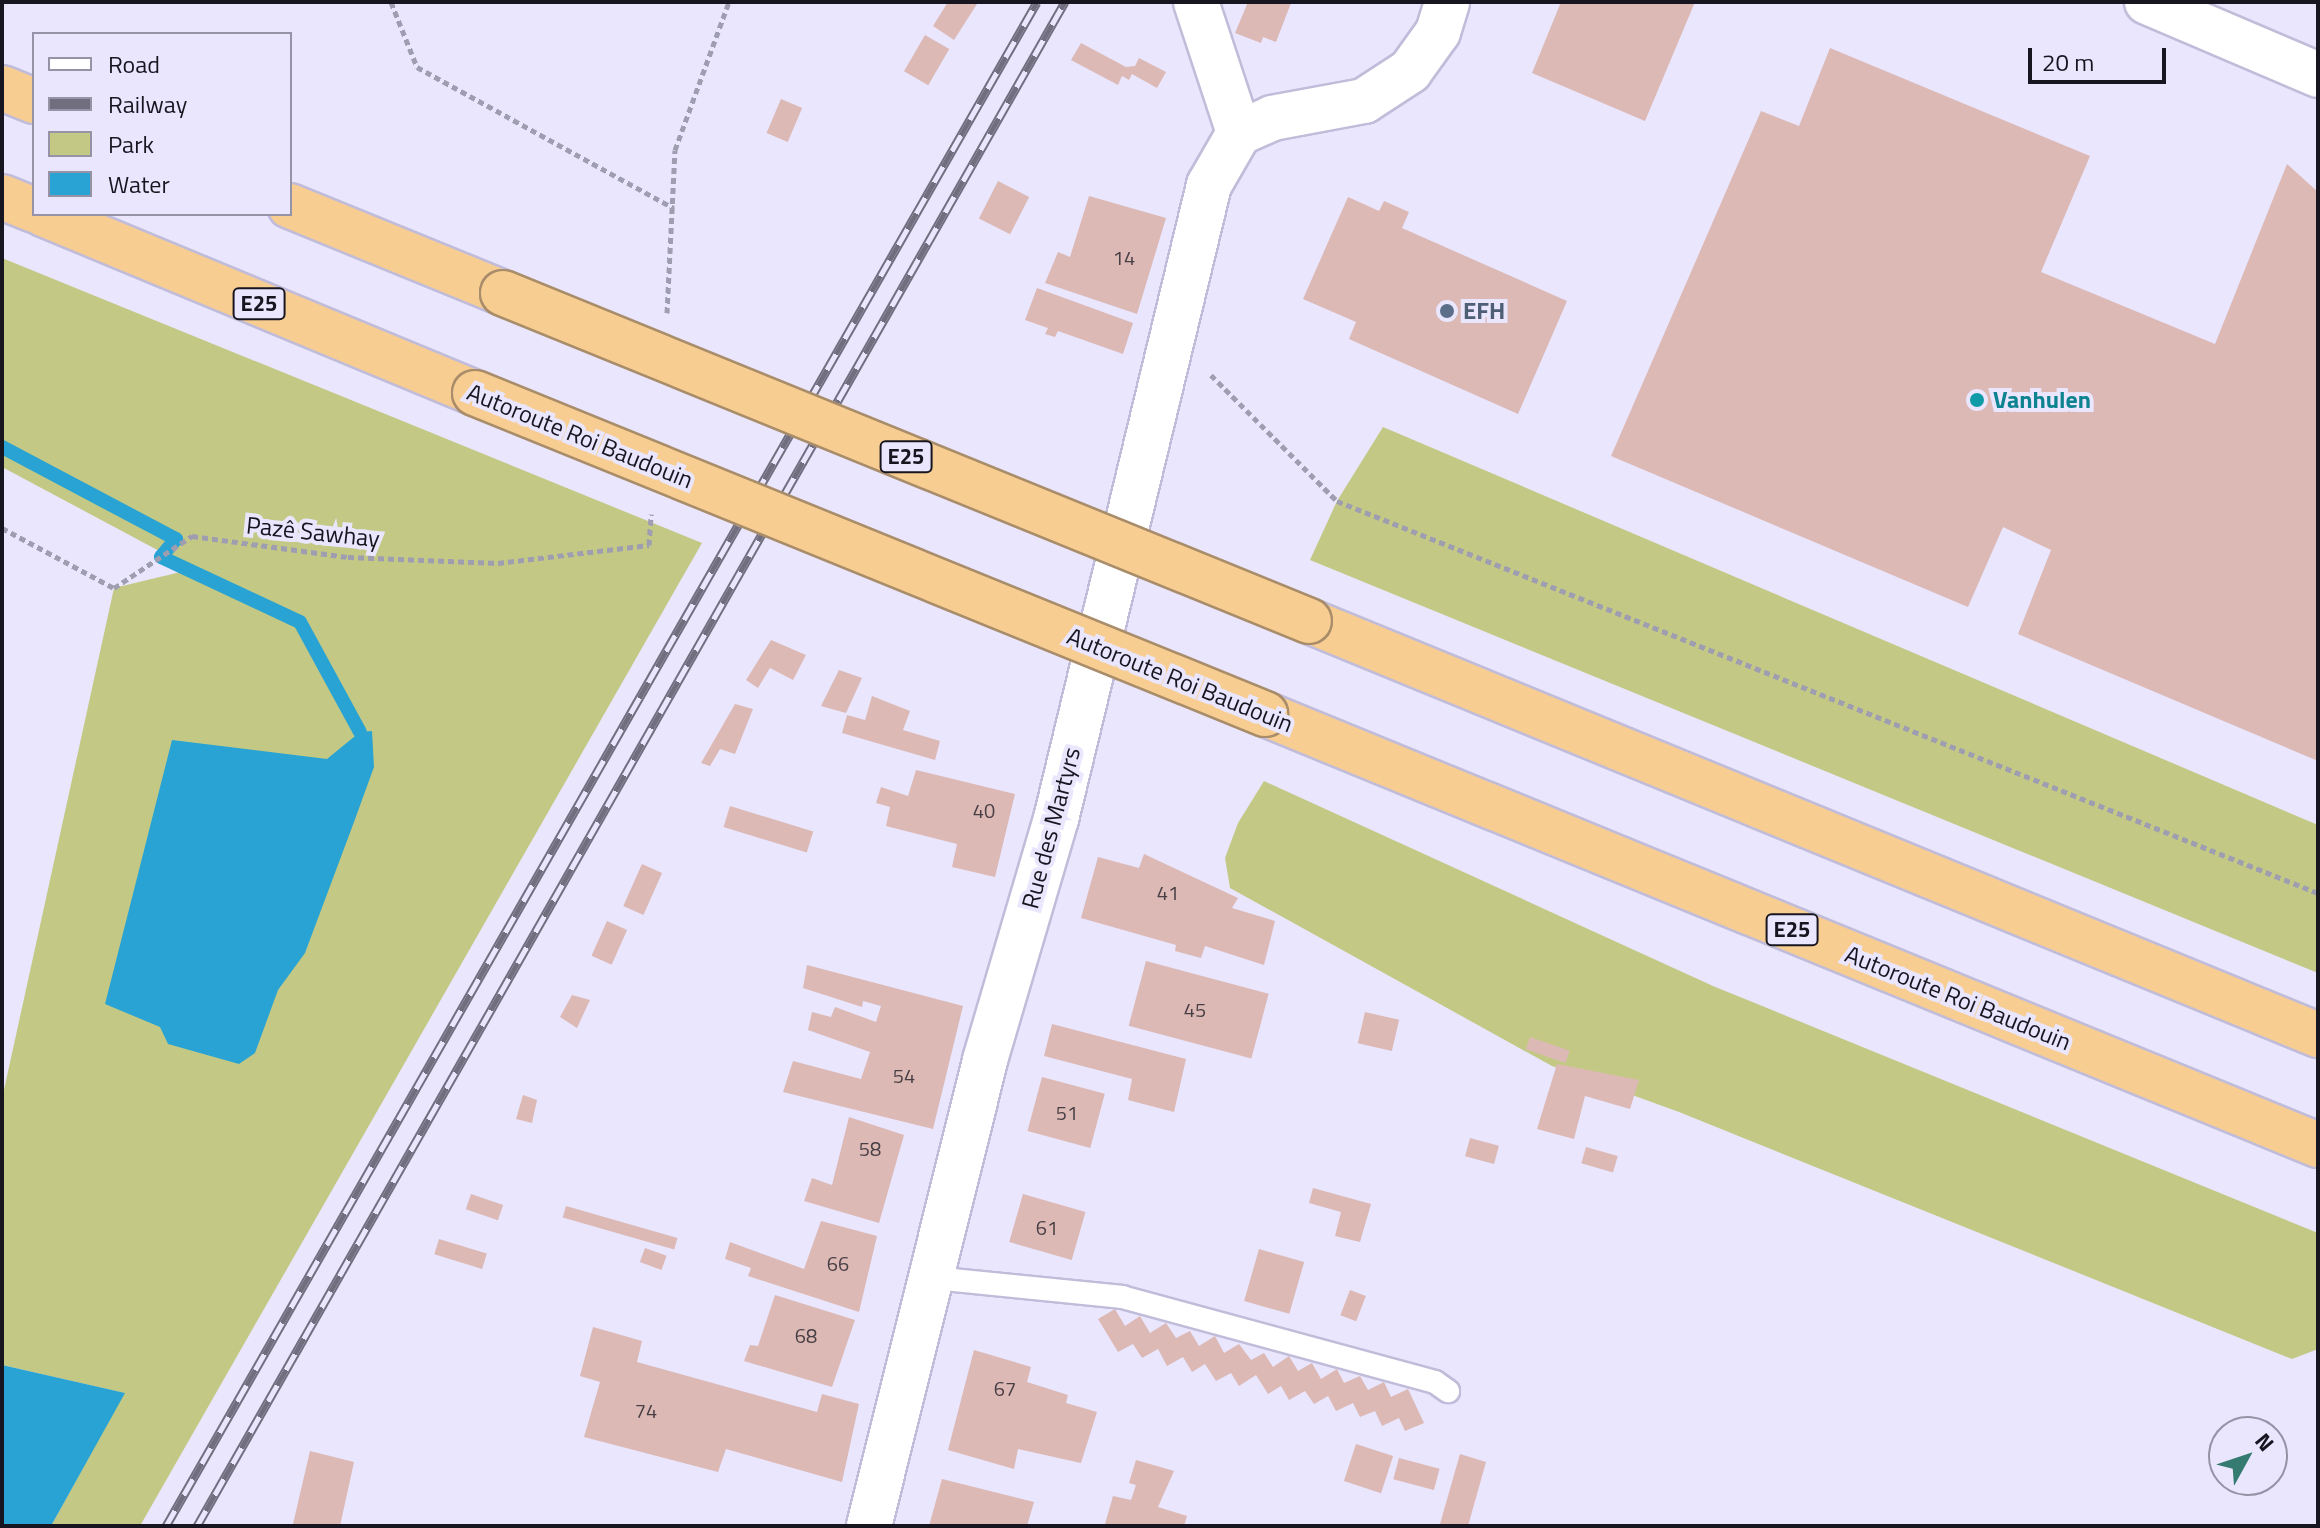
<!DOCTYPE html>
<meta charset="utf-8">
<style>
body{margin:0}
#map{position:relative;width:2320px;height:1528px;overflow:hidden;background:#e9e6fe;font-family:"Titillium Web",sans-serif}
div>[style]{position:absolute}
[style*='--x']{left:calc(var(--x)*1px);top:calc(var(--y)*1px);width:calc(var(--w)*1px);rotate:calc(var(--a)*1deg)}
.green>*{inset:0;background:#c3c985}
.water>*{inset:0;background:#29a3d3}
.stream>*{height:14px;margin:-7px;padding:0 7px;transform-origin:7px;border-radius:7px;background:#29a3d3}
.building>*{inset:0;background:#dcb9b5;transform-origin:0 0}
.path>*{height:5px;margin-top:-2.5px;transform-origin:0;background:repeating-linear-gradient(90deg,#9f9db0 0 6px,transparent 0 10px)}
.roads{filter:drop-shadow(2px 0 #c0bcd9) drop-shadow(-2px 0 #c0bcd9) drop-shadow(0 2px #c0bcd9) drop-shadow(0 -2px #c0bcd9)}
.service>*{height:22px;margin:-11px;padding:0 11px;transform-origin:11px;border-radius:11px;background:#fff}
.minor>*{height:44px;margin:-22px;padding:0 22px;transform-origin:22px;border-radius:22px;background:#fff}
.motorway>*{height:44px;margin:-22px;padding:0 22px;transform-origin:22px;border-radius:22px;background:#f8cd92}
.rail>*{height:9px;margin-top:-4.5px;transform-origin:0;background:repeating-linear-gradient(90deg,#e9e6fe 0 18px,#716f7f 0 36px);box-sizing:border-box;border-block:2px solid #716f7f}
.bridges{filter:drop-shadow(2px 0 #a98d6a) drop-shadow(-2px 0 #a98d6a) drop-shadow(0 2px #a98d6a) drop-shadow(0 -2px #a98d6a)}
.motorway-bridge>*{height:44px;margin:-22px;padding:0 22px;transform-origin:22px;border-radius:22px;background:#f8cd92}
.dots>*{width:22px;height:22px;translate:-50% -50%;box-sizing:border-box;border:4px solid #e9e6fe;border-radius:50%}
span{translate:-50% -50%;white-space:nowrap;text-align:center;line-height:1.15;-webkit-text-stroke:8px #e9e6fe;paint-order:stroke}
.number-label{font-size:20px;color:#483f45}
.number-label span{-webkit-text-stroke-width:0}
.shield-label span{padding:2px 6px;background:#e9e6fe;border:2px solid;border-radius:6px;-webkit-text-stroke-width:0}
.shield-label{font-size:22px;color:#171620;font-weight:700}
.service-label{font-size:24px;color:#4e5e75;font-weight:700}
.left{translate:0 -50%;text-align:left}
.culture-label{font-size:24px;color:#0d838f;font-weight:700}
.street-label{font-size:24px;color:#171620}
.frame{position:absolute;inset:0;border:4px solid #171620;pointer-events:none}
.legend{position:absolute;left:32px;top:32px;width:260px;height:184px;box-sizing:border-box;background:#e9e6fe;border:2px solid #9593a5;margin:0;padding:10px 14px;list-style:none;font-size:24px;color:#171620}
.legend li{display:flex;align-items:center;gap:16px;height:40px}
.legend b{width:40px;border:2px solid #9593a5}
.north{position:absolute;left:2208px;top:1416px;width:80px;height:80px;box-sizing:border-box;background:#e9e6fe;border:2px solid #9593a5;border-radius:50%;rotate:50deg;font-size:22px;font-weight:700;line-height:32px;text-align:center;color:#171620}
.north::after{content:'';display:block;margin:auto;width:28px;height:36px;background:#357b71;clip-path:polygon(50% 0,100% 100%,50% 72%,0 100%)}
.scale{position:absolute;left:2028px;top:48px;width:138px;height:36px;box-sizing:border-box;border:4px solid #171620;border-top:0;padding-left:10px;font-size:24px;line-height:28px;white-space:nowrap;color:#171620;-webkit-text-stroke:6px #e9e6fe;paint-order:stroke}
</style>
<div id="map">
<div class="green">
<div style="clip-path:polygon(2px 258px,702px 543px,140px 1526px,51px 1526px,124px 1393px,2px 1365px,2px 1099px,114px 588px,193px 569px,2px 467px)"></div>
<div style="clip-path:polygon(1383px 427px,2318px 825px,2318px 973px,1310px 560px,1337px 501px)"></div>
<div style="clip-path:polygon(1264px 781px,1713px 986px,2318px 1233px,2318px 1349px,2292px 1359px,1679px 1112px,1552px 1066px,1230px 888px,1225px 858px,1238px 823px)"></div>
</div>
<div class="water">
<div style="clip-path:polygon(372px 731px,374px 767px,354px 822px,305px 953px,278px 990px,255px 1053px,239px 1064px,168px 1044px,160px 1027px,105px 1004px,172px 740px,327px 759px,360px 732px)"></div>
<div style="clip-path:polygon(2px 1365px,125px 1393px,51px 1526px,2px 1526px)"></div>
</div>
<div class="stream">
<div style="--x:2;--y:447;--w:197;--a:27.9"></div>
<div style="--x:176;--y:539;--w:23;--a:130"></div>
<div style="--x:161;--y:557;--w:153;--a:25.1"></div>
<div style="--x:300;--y:622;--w:125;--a:61.4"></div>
</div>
<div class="building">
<div style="clip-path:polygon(948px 2px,977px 4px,954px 40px,933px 26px)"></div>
<div style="clip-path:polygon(1248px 2px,1299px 2px,1291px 3px,1276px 42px,1263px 37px,1261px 43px,1235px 33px)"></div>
<div style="clip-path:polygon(1561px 2px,1695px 2px,1645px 121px,1532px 73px)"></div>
<div style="left:925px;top:35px;width:28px;height:42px;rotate:30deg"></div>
<div style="clip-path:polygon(1081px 43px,1126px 67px,1135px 66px,1139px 58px,1166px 72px,1157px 88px,1132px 74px,1129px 80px,1122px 76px,1118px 85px,1071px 60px)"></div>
<div style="clip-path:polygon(1830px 48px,2090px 156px,2041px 272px,2215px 344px,2287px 164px,2318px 192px,2318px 761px,2018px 634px,2051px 550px,2003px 527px,1968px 607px,1611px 456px,1761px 111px,1799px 126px)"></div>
<div style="left:781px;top:99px;width:23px;height:37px;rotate:23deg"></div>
<div style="left:998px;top:181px;width:35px;height:42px;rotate:27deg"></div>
<div style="clip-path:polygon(1089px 196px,1166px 218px,1137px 314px,1045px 283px,1058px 252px,1070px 257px)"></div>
<div style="clip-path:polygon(1348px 197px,1379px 211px,1384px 201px,1409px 212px,1402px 228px,1567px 301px,1518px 414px,1349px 339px,1356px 322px,1303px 299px)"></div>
<div style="clip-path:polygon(1037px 288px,1133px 323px,1123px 354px,1058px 331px,1055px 337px,1045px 334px,1048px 328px,1025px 320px)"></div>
<div style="clip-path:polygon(771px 640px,806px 655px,793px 680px,770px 668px,758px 688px,746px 680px)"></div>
<div style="clip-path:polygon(839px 670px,862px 678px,846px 713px,821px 706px)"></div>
<div style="clip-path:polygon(872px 696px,910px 711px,903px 730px,940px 741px,935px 760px,842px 733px,847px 715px,865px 720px)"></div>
<div style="clip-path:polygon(735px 704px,753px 709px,735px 754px,720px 749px,710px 766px,701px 763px)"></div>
<div style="clip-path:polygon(916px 770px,1015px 794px,995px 877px,952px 867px,957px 844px,886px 826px,890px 807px,876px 803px,881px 787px,908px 796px)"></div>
<div style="left:730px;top:806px;width:87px;height:22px;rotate:17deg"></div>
<div style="clip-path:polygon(1144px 854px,1238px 898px,1232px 908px,1275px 921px,1264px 965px,1205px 946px,1201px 958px,1175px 951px,1176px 945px,1081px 918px,1098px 857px,1139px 868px)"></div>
<div style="left:642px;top:864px;width:22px;height:46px;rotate:24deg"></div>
<div style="left:607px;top:921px;width:22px;height:38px;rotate:24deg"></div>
<div style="left:1146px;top:961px;width:127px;height:67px;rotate:15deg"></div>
<div style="clip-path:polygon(807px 965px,963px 1006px,933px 1129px,783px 1092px,793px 1061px,861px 1079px,870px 1052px,808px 1030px,812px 1012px,831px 1017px,835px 1007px,876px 1022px,881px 1006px,863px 1001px,862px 1007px,803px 988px)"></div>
<div style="clip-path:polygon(572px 995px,590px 1000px,577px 1028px,560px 1017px)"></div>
<div style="left:1365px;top:1012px;width:35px;height:32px;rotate:13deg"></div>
<div style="clip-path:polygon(1052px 1024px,1186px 1059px,1174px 1112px,1128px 1100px,1132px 1079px,1044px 1056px)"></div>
<div style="left:1530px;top:1037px;width:42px;height:13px;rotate:19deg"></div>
<div style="clip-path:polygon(1557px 1064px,1639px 1080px,1630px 1109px,1585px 1096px,1574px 1139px,1537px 1129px)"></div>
<div style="left:1042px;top:1077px;width:65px;height:56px;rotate:15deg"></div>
<div style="clip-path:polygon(523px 1095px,537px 1100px,532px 1123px,516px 1119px)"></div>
<div style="clip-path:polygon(849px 1117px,904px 1135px,879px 1223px,804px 1201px,812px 1178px,832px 1185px)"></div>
<div style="left:1470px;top:1138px;width:30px;height:19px;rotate:15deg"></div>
<div style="left:1586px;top:1147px;width:33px;height:17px;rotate:16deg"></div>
<div style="clip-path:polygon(1313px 1188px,1371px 1204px,1360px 1242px,1335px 1236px,1341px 1212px,1309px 1203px)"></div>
<div style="left:471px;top:1194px;width:34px;height:16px;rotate:19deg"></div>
<div style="left:1023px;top:1194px;width:65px;height:50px;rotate:16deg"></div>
<div style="left:566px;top:1206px;width:116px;height:12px;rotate:16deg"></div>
<div style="clip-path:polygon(821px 1221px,877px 1236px,859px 1312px,748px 1276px,751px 1268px,725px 1259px,730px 1242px,804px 1269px)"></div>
<div style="left:439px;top:1239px;width:50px;height:16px;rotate:17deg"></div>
<div style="left:645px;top:1248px;width:23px;height:15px;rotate:20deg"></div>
<div style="left:1259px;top:1249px;width:47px;height:54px;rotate:16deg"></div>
<div style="left:1350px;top:1290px;width:17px;height:27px;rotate:21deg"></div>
<div style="clip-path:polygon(775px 1295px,855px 1320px,832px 1387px,744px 1361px,750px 1345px,758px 1346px)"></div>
<div style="clip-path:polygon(1115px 1309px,1125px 1326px,1140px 1316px,1150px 1333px,1166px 1323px,1176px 1338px,1190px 1331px,1199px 1346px,1215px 1336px,1224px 1353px,1239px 1344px,1251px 1360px,1264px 1353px,1273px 1367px,1289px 1356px,1298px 1371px,1312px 1363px,1321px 1379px,1337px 1369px,1344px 1383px,1360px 1376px,1368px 1390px,1384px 1382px,1391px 1397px,1408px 1389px,1424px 1423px,1405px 1431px,1399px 1418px,1382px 1426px,1375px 1411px,1360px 1417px,1353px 1403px,1336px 1411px,1328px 1396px,1314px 1404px,1305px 1391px,1289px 1400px,1281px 1386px,1268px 1394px,1256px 1375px,1239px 1386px,1231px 1373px,1216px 1381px,1205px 1364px,1192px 1372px,1183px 1357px,1167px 1366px,1158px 1349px,1142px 1358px,1133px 1344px,1118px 1352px,1098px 1319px)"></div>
<div style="clip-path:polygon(593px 1327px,642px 1341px,637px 1362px,817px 1412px,822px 1394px,859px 1404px,842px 1482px,726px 1449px,718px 1472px,584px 1437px,600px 1382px,580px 1376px)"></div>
<div style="clip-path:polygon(974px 1350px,1031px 1367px,1027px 1382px,1068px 1395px,1066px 1403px,1097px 1412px,1081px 1463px,1018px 1449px,1014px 1469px,948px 1450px)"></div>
<div style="left:1356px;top:1444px;width:39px;height:39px;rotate:18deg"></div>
<div style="clip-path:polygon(310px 1451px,354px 1462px,340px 1526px,293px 1524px)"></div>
<div style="clip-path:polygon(1460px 1454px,1486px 1462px,1468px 1526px,1447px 1526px,1440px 1524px)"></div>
<div style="left:1399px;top:1458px;width:42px;height:22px;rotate:15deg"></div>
<div style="clip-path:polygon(1136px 1460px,1174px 1471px,1158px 1507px,1187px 1516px,1184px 1526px,1105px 1524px,1113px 1496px,1131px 1500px,1136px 1485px,1129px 1483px)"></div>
<div style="clip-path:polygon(942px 1479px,1034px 1502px,1027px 1526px,929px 1526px)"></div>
</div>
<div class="path">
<div style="--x:391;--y:2;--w:70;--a:68.2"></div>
<div style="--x:417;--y:67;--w:293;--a:28.8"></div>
<div style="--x:667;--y:313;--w:163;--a:-87.2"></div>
<div style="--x:675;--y:150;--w:158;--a:-70"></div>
<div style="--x:1211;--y:375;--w:178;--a:45"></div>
<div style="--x:1337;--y:501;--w:1056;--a:21.78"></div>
<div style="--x:2;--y:528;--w:127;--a:28.2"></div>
<div style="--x:114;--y:588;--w:94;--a:-33.7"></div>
<div style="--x:192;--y:536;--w:157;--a:7.7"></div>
<div style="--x:348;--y:557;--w:150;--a:2.3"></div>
<div style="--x:498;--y:563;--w:152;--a:-6.8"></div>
<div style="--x:649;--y:545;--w:31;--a:-86"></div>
</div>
<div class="roads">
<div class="service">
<div style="--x:933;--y:1278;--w:190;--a:5.7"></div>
<div style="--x:1122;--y:1297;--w:324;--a:15.2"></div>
<div style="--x:1435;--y:1382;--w:16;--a:35"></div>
</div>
<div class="minor">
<div style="--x:1196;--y:2;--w:138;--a:71.8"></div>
<div style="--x:2147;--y:2;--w:186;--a:23.1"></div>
<div style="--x:869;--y:1526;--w:480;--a:-76"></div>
<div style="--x:985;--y:1060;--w:251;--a:-73.6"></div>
<div style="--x:1056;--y:819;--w:652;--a:-76.43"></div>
<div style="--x:1209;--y:185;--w:60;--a:-60"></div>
<div style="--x:1239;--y:133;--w:36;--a:-24"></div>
<div style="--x:1272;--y:118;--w:94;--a:-10.5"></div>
<div style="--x:1364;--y:101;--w:55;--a:-33.1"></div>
<div style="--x:1410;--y:71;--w:48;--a:-54.3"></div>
<div style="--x:1438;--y:32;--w:31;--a:-73"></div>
</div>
<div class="motorway">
<div style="--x:2;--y:88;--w:35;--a:22"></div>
<div style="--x:2;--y:197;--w:35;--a:22"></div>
<div style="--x:290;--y:206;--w:230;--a:22.2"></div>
<div style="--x:43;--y:214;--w:468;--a:22.5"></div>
<div style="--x:1309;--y:621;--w:1091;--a:22.31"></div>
<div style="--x:1265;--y:714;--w:1138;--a:22.26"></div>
</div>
</div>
<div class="rail">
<div style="--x:166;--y:1526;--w:1755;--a:-60.25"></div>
<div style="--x:197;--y:1526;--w:1754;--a:-60.34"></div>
</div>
<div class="bridges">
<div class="motorway-bridge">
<div style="--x:503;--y:293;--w:870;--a:22.14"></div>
<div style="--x:475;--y:393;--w:853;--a:22.11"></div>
</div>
</div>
<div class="dots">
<div style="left:1447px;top:311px;background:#5c6f8a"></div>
<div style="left:1977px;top:400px;background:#0f9aa8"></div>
</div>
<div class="number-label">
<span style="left:1124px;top:257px">14</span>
<span style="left:984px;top:810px">40</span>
<span style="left:1168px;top:892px">41</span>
<span style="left:1195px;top:1009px">45</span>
<span style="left:904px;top:1075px">54</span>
<span style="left:1067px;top:1112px">51</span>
<span style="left:870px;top:1148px">58</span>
<span style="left:1047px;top:1227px">61</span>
<span style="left:838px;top:1263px">66</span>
<span style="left:806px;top:1335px">68</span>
<span style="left:1005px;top:1388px">67</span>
<span style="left:646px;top:1410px">74</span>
</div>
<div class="shield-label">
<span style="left:259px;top:304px">E25</span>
<span style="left:906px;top:457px">E25</span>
<span style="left:1792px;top:930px">E25</span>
</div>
<div class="service-label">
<span class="left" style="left:1463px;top:311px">EFH</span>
</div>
<div class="culture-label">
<span class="left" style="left:1993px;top:400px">Vanhulen</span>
</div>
<div class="street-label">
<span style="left:580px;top:436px;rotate:22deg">Autoroute Roi Baudouin</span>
<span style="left:313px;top:532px;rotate:6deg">Pazê Sawhay</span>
<span style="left:1180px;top:680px;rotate:22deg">Autoroute Roi Baudouin</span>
<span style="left:1051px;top:828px;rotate:-75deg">Rue des Martyrs</span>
<span style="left:1958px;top:998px;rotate:22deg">Autoroute Roi Baudouin</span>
</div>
<div class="frame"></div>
<ul class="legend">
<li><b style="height:10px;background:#fff"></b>Road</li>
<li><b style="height:10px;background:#716f7f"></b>Railway</li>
<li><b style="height:22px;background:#c3c985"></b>Park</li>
<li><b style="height:22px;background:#29a3d3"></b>Water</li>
</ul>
<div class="north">N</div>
<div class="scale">20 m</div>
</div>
